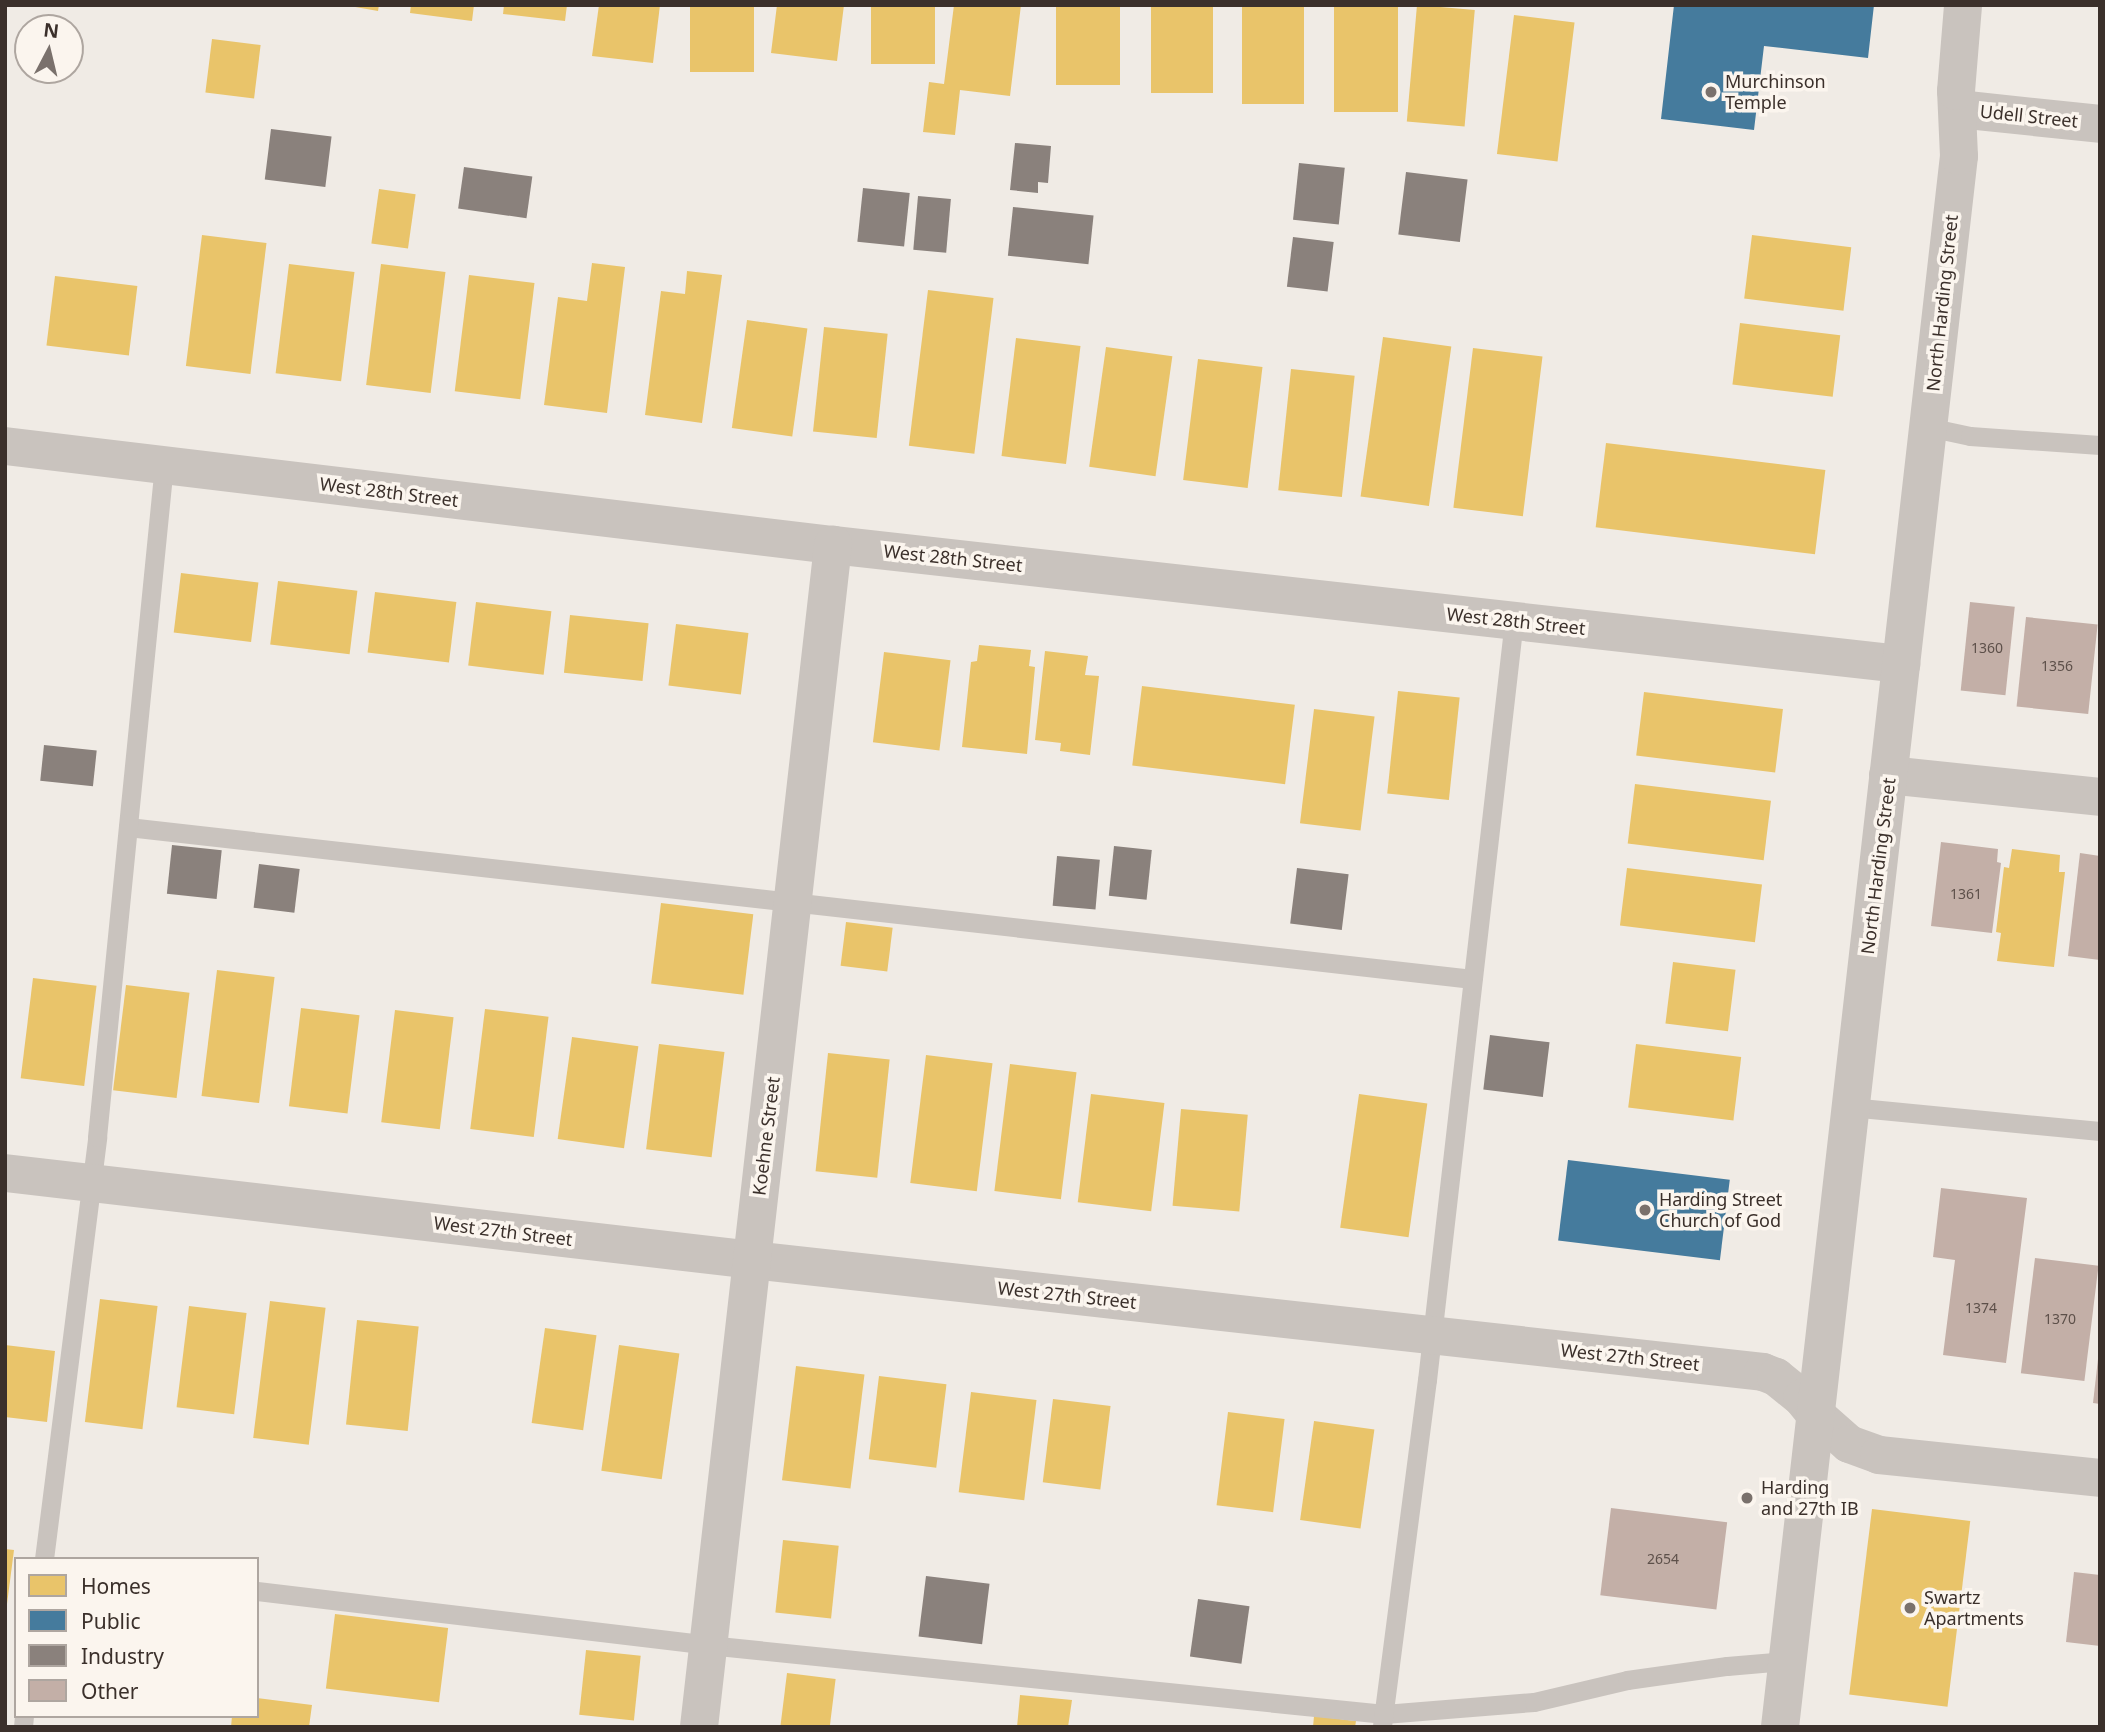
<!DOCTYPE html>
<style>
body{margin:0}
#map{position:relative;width:2105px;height:1732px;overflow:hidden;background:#f0ebe5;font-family:"Noto Sans",sans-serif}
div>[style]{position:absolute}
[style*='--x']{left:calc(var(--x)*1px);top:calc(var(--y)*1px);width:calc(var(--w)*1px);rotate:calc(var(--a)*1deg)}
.homes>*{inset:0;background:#e9c46a;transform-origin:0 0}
.public>*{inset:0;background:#457b9d;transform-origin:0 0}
.industry>*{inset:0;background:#8a817c;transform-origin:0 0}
.building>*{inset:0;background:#c3afa7;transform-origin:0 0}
.service>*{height:19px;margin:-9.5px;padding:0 9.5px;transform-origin:9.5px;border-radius:9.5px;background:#c9c3be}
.minor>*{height:38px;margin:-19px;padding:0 19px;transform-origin:19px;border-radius:19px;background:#c9c3be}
.tertiary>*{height:38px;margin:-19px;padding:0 19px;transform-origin:19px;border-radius:19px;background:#c9c3be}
.dots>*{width:19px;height:19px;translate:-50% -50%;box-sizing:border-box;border:4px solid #fbf5ee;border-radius:50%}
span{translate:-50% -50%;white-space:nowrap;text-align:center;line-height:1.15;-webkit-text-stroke:7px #fbf5ee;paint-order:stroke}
.number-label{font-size:14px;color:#5d504a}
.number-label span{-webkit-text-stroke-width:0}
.poi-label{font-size:18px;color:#3b302b}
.left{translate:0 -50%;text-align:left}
.street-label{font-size:18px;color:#3b302b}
.frame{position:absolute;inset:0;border:7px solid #3b302b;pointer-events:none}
.legend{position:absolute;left:14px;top:1557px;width:245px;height:161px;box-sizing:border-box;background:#fbf5ee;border:2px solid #aea6a0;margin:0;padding:9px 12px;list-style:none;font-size:21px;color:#3b302b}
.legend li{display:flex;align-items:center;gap:14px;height:35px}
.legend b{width:35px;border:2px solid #aea6a0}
.north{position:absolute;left:14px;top:14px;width:70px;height:70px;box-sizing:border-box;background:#fbf5ee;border:2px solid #aea6a0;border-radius:50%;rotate:7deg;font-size:19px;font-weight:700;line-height:28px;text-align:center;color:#3b302b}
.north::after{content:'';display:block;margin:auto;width:24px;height:32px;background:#7a716c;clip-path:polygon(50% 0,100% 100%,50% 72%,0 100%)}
</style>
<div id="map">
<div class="homes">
<div style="clip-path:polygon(344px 5px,379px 5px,378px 11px)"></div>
<div style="clip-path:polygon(411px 5px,474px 5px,472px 21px,410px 13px)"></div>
<div style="clip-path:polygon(504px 5px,567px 5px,565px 21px,503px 14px)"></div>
<div style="clip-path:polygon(599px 5px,660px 5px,653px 63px,592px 56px)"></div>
<div style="left:690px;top:5px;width:64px;height:67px"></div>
<div style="clip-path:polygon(777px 5px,844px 5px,837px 61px,771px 53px)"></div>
<div style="left:871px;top:5px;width:64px;height:59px"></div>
<div style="clip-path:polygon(954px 5px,1021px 5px,1010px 96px,960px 90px,955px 135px,923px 132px,929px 82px,944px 84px)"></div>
<div style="left:1056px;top:5px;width:64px;height:80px"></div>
<div style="left:1151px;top:5px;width:62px;height:88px"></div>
<div style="left:1242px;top:5px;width:62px;height:99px"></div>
<div style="left:1334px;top:5px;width:64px;height:107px"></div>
<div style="left:1417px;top:5px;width:58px;height:117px;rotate:5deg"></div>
<div style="left:1514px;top:15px;width:61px;height:140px;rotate:7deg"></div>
<div style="left:212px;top:39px;width:49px;height:54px;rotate:7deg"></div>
<div style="left:379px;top:189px;width:37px;height:55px;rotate:8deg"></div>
<div style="left:202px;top:235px;width:65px;height:132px;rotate:7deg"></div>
<div style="left:1752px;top:235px;width:100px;height:64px;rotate:7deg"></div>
<div style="clip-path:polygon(592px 263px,625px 267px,607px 413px,544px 405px,558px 297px,587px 301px)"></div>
<div style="left:289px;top:264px;width:66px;height:110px;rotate:7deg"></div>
<div style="left:381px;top:264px;width:65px;height:122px;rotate:7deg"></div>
<div style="clip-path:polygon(687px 271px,722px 275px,702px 423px,645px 415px,661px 291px,685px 294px)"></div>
<div style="left:469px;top:275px;width:66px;height:117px;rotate:7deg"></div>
<div style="left:55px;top:276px;width:83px;height:70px;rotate:7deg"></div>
<div style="left:928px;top:290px;width:66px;height:157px;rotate:7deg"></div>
<div style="left:747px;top:320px;width:61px;height:109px;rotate:8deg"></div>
<div style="left:1740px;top:323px;width:101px;height:62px;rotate:7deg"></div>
<div style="left:824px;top:327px;width:64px;height:105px;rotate:6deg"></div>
<div style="left:1383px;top:337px;width:69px;height:161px;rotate:8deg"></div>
<div style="left:1016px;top:338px;width:65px;height:119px;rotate:7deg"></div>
<div style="left:1106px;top:347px;width:67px;height:121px;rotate:8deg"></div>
<div style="left:1473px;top:348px;width:70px;height:161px;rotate:7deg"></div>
<div style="left:1198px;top:359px;width:65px;height:122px;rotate:7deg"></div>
<div style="left:1291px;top:369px;width:64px;height:122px;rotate:6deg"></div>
<div style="left:1606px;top:443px;width:221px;height:85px;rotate:7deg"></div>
<div style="left:181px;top:573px;width:78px;height:60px;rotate:7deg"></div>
<div style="left:278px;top:581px;width:80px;height:64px;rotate:7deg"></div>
<div style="left:375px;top:592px;width:82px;height:61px;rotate:7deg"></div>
<div style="left:476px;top:602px;width:76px;height:64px;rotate:7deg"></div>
<div style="left:570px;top:615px;width:79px;height:58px;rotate:6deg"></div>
<div style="left:676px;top:624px;width:73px;height:62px;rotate:7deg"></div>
<div style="clip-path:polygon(979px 645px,1031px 650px,1029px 666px,1035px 667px,1027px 754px,962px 747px,971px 662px,977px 661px)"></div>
<div style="clip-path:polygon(1045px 651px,1088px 656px,1085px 675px,1099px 676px,1090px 755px,1060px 751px,1061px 743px,1035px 740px)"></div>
<div style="left:884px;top:652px;width:67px;height:91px;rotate:7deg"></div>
<div style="left:1142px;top:686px;width:154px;height:80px;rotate:7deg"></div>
<div style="left:1398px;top:691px;width:62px;height:103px;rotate:6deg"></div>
<div style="left:1644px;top:692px;width:140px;height:64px;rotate:7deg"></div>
<div style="left:1314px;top:709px;width:61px;height:115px;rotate:7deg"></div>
<div style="left:1635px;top:784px;width:137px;height:60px;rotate:7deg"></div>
<div style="clip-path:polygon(2012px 849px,2060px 855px,2059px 872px,2065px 872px,2054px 967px,1997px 961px,2001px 933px,1996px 932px,2004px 867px,2009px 868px)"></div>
<div style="left:1627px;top:868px;width:136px;height:58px;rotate:7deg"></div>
<div style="left:661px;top:903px;width:93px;height:81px;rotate:7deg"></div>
<div style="left:846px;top:922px;width:47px;height:44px;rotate:7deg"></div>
<div style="left:1673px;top:962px;width:63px;height:62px;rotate:7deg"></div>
<div style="left:217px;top:970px;width:58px;height:127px;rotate:7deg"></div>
<div style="left:33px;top:978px;width:64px;height:101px;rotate:7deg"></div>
<div style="left:126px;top:985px;width:64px;height:106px;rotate:7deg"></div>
<div style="left:301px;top:1008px;width:59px;height:99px;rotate:7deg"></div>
<div style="left:485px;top:1009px;width:64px;height:121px;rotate:7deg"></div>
<div style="left:395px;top:1010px;width:59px;height:113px;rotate:7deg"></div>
<div style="left:572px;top:1037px;width:67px;height:103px;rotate:8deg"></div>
<div style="left:659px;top:1044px;width:66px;height:106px;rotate:7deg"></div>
<div style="left:1636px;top:1044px;width:106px;height:64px;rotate:7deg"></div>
<div style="left:828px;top:1053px;width:62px;height:119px;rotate:6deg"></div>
<div style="left:926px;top:1055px;width:67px;height:129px;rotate:7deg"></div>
<div style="left:1010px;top:1064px;width:67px;height:128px;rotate:7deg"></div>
<div style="left:1091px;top:1094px;width:74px;height:109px;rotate:7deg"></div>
<div style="left:1359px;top:1094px;width:69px;height:135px;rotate:8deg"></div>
<div style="left:1181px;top:1109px;width:67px;height:97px;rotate:5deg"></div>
<div style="left:100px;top:1299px;width:58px;height:124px;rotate:7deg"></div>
<div style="left:270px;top:1301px;width:56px;height:138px;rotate:7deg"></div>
<div style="left:189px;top:1306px;width:58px;height:102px;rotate:7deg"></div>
<div style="left:357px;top:1320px;width:62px;height:105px;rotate:6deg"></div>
<div style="left:545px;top:1328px;width:52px;height:96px;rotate:8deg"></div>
<div style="clip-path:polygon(5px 1345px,55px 1351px,47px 1422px,5px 1417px)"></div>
<div style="left:619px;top:1345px;width:61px;height:127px;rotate:8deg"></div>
<div style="left:796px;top:1366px;width:69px;height:115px;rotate:7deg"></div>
<div style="left:879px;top:1376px;width:68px;height:84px;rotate:7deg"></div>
<div style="left:971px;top:1392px;width:66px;height:101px;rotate:7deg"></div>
<div style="left:1053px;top:1399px;width:58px;height:84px;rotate:7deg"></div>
<div style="left:1228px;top:1412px;width:57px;height:94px;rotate:7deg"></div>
<div style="left:1314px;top:1421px;width:61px;height:100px;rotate:8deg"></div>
<div style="left:1872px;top:1509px;width:99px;height:187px;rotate:7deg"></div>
<div style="left:783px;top:1540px;width:56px;height:73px;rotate:6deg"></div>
<div style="clip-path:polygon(5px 1549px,14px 1550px,7px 1604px,5px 1604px)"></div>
<div style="left:335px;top:1614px;width:114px;height:75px;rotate:7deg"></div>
<div style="left:586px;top:1650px;width:55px;height:65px;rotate:6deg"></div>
<div style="left:787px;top:1673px;width:49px;height:54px;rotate:7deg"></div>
<div style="clip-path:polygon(1020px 1695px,1072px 1700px,1068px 1727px,1017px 1727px)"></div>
<div style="clip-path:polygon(257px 1698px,312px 1705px,309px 1727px,231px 1727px,232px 1716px,257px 1716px)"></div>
<div style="clip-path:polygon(1314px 1716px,1356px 1721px,1355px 1727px,1313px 1727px)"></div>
</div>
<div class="public">
<div style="clip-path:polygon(1674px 5px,1874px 5px,1868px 58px,1764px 46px,1754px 130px,1661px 119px)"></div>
<div style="left:1568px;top:1160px;width:163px;height:81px;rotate:7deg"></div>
</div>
<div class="industry">
<div style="left:271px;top:129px;width:61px;height:51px;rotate:7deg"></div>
<div style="clip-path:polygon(1015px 143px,1051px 146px,1048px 183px,1038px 182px,1038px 193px,1010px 190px)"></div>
<div style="left:1299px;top:163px;width:46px;height:57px;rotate:6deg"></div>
<div style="left:464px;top:167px;width:69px;height:42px;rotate:8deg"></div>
<div style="left:1406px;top:172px;width:62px;height:63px;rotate:7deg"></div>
<div style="left:863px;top:188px;width:47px;height:54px;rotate:6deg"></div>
<div style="left:918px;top:196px;width:33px;height:54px;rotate:5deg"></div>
<div style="left:1013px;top:207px;width:81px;height:49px;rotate:6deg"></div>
<div style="left:1293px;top:237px;width:41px;height:50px;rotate:7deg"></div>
<div style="left:44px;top:745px;width:53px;height:36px;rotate:6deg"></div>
<div style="left:172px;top:845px;width:50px;height:49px;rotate:6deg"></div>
<div style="left:1114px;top:846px;width:38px;height:50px;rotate:6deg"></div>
<div style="left:1057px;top:856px;width:43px;height:50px;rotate:5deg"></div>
<div style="left:259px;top:864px;width:41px;height:44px;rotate:7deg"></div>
<div style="left:1297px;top:868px;width:52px;height:56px;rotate:7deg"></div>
<div style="left:1490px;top:1035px;width:60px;height:55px;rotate:7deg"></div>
<div style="left:926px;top:1576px;width:64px;height:61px;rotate:7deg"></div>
<div style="left:1198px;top:1599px;width:52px;height:58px;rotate:8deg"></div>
</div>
<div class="building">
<div style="left:1970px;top:602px;width:45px;height:89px;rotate:6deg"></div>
<div style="left:2026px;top:617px;width:72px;height:90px;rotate:6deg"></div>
<div style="clip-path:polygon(1941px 842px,1998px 849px,1997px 862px,2001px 863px,1992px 933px,1931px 926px)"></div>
<div style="clip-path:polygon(2080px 853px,2100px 856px,2100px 960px,2068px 956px)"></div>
<div style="clip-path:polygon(1941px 1188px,2027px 1198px,2006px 1363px,1943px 1355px,1955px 1260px,1933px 1257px)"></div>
<div style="left:2035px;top:1258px;width:64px;height:116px;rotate:7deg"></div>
<div style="clip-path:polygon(2098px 1359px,2100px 1359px,2100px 1404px,2093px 1403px)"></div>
<div style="left:1611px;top:1508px;width:117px;height:88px;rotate:7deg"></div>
<div style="clip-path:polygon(2074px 1572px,2100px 1575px,2100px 1646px,2066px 1642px)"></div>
</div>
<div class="service">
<div style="--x:1928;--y:427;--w:43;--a:12.1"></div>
<div style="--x:1970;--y:436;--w:130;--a:4"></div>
<div style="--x:128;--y:827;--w:1353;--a:6.45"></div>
<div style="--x:1850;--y:1107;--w:251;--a:5.5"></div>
<div style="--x:44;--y:1559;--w:425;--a:-82.8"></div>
<div style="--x:97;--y:1137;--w:675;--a:-84.31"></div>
<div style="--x:257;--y:1591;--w:454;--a:6.8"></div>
<div style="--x:708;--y:1645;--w:680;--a:5.83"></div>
<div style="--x:1384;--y:1714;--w:150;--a:-4.6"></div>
<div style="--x:1534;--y:1702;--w:96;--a:-13.3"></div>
<div style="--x:1627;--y:1680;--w:101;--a:-8"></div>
<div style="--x:1727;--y:1666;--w:60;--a:-4.8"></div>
<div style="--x:1382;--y:1726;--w:349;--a:-82.6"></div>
<div style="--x:1427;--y:1380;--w:765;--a:-83.47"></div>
<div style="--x:23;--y:1727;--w:11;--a:-85"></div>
</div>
<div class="minor">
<div style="--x:1958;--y:109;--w:143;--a:6"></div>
<div style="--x:5;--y:446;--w:834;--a:6.82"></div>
<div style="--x:833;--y:545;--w:1075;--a:6.36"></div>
<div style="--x:1888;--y:775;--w:213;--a:5.9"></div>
<div style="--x:5;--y:1173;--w:752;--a:6.64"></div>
<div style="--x:752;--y:1260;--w:1017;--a:6.32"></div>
<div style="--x:1763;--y:1372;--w:14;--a:21"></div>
<div style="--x:1776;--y:1377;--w:33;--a:39"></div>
<div style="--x:1802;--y:1398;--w:21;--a:51"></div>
<div style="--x:1815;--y:1414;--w:45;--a:41.4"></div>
<div style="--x:1849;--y:1444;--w:32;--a:20"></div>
<div style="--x:1879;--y:1455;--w:222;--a:5.9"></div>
<div style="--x:699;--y:1727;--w:1190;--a:-83.53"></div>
</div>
<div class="tertiary">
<div style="--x:1780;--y:1727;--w:1581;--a:-83.5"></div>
<div style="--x:1959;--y:156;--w:65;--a:-92.6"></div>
<div style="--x:1956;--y:91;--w:86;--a:-85.3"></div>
</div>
<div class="dots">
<div style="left:1711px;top:92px;background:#7a716c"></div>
<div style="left:1645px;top:1210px;background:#7a716c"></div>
<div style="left:1747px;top:1498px;background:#7a716c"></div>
<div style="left:1910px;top:1608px;background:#7a716c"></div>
</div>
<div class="number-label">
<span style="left:1987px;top:648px">1360</span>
<span style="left:2057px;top:666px">1356</span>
<span style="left:1966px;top:894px">1361</span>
<span style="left:1981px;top:1308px">1374</span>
<span style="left:2060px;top:1319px">1370</span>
<span style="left:1663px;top:1559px">2654</span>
</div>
<div class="poi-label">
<span class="left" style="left:1725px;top:92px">Murchinson<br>Temple</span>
<span class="left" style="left:1659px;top:1210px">Harding Street<br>Church of God</span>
<span class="left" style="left:1761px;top:1498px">Harding<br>and 27th IB</span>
<span class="left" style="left:1924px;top:1608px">Swartz<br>Apartments</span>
</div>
<div class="street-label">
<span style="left:2029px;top:116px;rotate:6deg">Udell Street</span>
<span style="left:1942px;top:303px;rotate:-84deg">North Harding Street</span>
<span style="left:389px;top:492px;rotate:7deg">West 28th Street</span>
<span style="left:953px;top:558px;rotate:6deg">West 28th Street</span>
<span style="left:1516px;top:621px;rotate:6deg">West 28th Street</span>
<span style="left:1878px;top:866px;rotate:-83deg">North Harding Street</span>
<span style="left:766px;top:1136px;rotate:-83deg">Koehne Street</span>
<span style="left:503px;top:1231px;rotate:7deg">West 27th Street</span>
<span style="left:1067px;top:1295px;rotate:6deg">West 27th Street</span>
<span style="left:1630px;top:1357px;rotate:6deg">West 27th Street</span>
</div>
<div class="frame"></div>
<ul class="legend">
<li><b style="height:19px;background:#e9c46a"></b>Homes</li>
<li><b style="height:19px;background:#457b9d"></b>Public</li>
<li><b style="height:19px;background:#8a817c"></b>Industry</li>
<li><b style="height:19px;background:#c3afa7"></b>Other</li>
</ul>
<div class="north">N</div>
</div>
